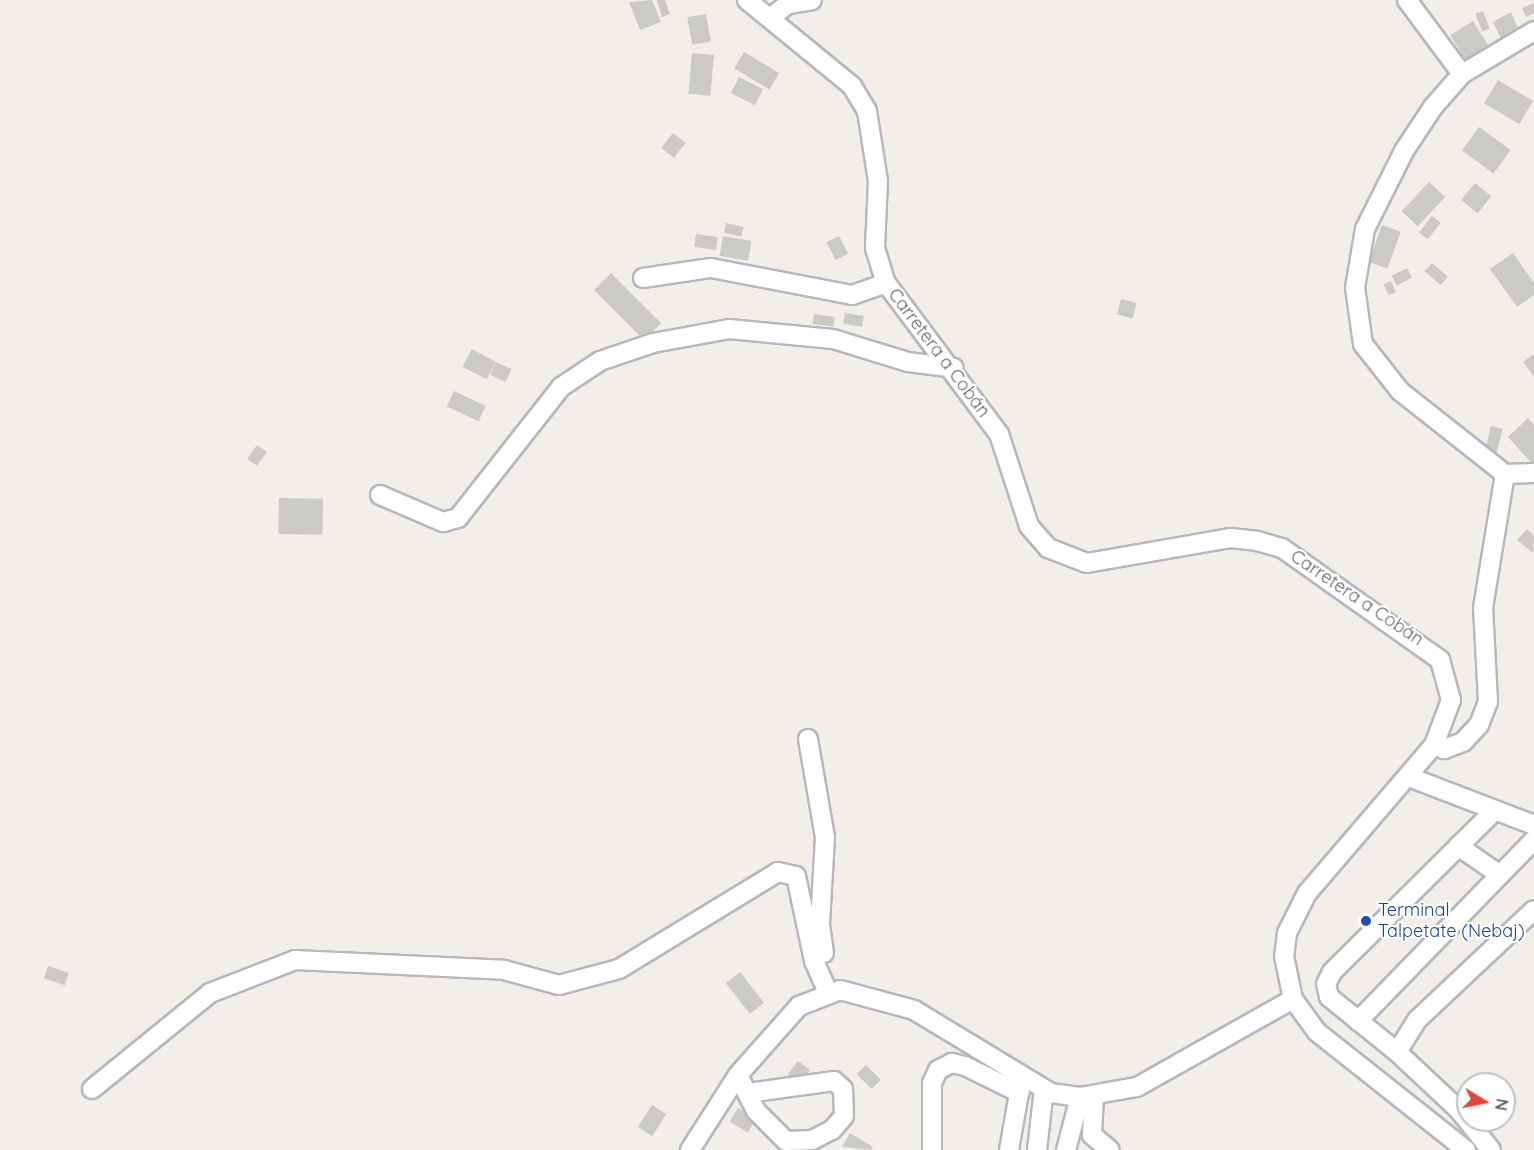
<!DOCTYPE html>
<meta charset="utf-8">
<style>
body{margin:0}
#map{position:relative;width:1534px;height:1150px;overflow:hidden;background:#f1efe8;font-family:Quicksand,sans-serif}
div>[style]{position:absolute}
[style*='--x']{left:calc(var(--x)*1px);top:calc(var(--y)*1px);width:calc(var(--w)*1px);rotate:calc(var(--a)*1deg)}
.building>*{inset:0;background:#cccac5;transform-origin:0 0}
.roads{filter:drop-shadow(2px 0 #b5b8bc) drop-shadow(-2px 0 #b5b8bc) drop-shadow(0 2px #b5b8bc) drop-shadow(0 -2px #b5b8bc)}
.minor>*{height:18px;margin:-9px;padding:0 9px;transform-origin:9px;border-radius:9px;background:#fff}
.dots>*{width:16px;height:16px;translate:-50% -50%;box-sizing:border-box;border:3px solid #fff;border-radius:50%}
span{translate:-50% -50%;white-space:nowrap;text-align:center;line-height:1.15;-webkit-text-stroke:4.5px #fff;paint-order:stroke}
.street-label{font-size:18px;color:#5f6368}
.transit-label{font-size:18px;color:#164399}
.left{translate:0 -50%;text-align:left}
.north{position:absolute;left:1456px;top:1072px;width:60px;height:60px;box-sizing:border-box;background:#fff;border:2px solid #bfc1c3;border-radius:50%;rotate:100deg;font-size:16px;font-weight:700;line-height:24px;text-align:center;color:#5f6368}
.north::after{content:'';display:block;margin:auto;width:21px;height:27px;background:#ea4335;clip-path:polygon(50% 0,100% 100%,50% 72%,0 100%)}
</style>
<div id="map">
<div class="building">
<div style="clip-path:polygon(652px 0,661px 22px,640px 30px,629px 2px)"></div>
<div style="clip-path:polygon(657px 0,665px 0,670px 14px,662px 17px)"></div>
<div style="clip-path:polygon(1534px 3px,1534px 13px,1526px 17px,1522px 8px)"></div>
<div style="left:1483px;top:11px;width:19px;height:8px;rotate:69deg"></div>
<div style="clip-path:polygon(1511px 12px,1521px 35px,1504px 45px,1493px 22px)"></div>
<div style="left:706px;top:14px;width:28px;height:19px;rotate:80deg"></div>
<div style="left:1473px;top:21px;width:36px;height:27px;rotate:58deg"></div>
<div style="left:744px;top:52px;width:41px;height:19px;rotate:31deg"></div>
<div style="left:692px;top:53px;width:22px;height:41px;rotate:5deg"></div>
<div style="left:739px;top:77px;width:27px;height:18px;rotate:27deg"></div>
<div style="left:1498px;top:80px;width:41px;height:27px;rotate:31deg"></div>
<div style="left:1479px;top:127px;width:39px;height:29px;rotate:36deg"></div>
<div style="left:673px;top:133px;width:16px;height:19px;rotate:38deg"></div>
<div style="left:1429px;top:182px;width:22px;height:40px;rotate:43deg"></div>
<div style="left:1475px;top:183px;width:21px;height:22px;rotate:39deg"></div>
<div style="left:1432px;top:216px;width:11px;height:21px;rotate:38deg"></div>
<div style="left:726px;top:223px;width:18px;height:10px;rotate:13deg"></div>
<div style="left:1382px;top:225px;width:20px;height:39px;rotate:20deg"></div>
<div style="left:696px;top:234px;width:22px;height:13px;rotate:8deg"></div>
<div style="left:723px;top:236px;width:29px;height:20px;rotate:10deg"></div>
<div style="left:839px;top:236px;width:20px;height:14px;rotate:63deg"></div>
<div style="clip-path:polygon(1513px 253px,1534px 283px,1534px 295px,1517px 307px,1490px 269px)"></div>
<div style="left:1432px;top:263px;width:21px;height:11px;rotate:41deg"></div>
<div style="left:1407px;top:268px;width:11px;height:17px;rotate:63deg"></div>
<div style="left:611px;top:273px;width:71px;height:24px;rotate:45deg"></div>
<div style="left:1391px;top:281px;width:12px;height:8px;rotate:66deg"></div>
<div style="left:1121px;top:299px;width:16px;height:16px;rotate:14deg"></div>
<div style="left:845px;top:313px;width:19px;height:11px;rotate:9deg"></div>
<div style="left:814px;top:314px;width:21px;height:10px;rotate:8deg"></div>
<div style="left:472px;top:349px;width:27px;height:20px;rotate:28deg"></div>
<div style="clip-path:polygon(1534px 354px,1534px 377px,1523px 362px)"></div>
<div style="left:496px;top:362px;width:17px;height:14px;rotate:25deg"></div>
<div style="left:454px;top:391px;width:35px;height:17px;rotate:25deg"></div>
<div style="clip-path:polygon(1528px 418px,1534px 425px,1534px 466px,1508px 437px)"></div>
<div style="left:1491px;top:426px;width:12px;height:24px;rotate:14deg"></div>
<div style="left:257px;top:445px;width:12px;height:17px;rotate:35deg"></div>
<div style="left:279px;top:498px;width:44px;height:36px;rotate:1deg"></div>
<div style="clip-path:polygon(1527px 529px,1534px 536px,1533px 553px,1517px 540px)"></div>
<div style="left:48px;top:966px;width:22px;height:13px;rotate:18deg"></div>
<div style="left:740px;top:972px;width:39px;height:18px;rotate:52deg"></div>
<div style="left:798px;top:1061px;width:15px;height:17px;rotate:37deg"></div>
<div style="left:866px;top:1065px;width:21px;height:13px;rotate:45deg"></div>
<div style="left:652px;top:1105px;width:17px;height:26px;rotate:33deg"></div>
<div style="left:738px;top:1108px;width:21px;height:16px;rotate:31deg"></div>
<div style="clip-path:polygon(850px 1133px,873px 1147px,871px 1150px,842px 1147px)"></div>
</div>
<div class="roads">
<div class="minor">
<div style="--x:747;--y:0;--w:136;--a:39.3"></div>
<div style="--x:852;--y:86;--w:29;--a:59"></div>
<div style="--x:867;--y:111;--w:71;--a:81.1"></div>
<div style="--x:878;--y:181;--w:67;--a:92.6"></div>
<div style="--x:875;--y:248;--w:37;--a:73"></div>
<div style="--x:886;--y:283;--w:189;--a:53.2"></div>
<div style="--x:999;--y:434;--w:97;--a:71.9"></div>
<div style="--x:1029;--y:526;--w:29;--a:49"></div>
<div style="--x:1048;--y:548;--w:42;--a:21"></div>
<div style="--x:1087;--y:563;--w:145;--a:-9.9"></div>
<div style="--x:1230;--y:538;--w:27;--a:6"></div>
<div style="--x:1257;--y:541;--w:26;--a:16"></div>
<div style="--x:1282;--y:548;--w:194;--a:35.3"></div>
<div style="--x:1440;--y:660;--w:41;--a:74.6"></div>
<div style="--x:1451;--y:700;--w:48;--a:110.7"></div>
<div style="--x:1434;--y:745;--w:195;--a:130.6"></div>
<div style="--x:1307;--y:893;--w:45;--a:116.6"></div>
<div style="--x:1287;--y:933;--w:23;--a:97"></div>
<div style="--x:1284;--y:956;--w:44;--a:78.2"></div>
<div style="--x:1293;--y:999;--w:41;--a:54"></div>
<div style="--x:1317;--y:1032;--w:190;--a:38.4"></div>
<div style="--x:1407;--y:0;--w:92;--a:53.4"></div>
<div style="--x:770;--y:18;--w:23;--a:-38"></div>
<div style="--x:788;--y:4;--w:24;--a:-9"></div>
<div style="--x:643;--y:278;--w:69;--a:-8.4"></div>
<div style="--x:711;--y:268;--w:144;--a:10.8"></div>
<div style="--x:852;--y:295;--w:36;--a:-19"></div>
<div style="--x:1505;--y:474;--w:29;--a:-2"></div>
<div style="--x:380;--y:495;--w:69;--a:23.2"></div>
<div style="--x:443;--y:522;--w:16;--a:-15"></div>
<div style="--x:458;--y:518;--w:167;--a:-51.8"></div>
<div style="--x:561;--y:387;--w:47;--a:-33.7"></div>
<div style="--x:600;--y:361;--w:56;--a:-18.8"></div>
<div style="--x:653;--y:343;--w:77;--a:-10.4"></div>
<div style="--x:729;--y:329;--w:104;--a:5.5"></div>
<div style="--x:833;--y:339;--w:78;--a:17"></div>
<div style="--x:908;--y:362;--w:46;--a:7.4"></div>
<div style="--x:808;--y:739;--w:99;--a:80.2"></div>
<div style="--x:825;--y:837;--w:88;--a:93.3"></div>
<div style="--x:820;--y:925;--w:28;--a:82"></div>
<div style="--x:1434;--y:745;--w:11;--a:22"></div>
<div style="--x:1444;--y:749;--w:20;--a:-20"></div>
<div style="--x:1463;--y:742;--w:23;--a:-47"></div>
<div style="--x:1479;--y:725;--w:25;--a:-69"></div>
<div style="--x:1488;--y:702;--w:94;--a:-93"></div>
<div style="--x:1483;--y:608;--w:136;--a:-80.7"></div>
<div style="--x:1505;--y:474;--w:134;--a:-141.7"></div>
<div style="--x:1400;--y:391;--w:60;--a:-128.2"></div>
<div style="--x:1363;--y:344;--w:57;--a:-98.1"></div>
<div style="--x:1355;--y:288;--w:60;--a:-80.4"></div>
<div style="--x:1365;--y:229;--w:87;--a:-63.4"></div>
<div style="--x:1404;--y:151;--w:53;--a:-56.6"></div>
<div style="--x:1433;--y:107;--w:44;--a:-48.7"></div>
<div style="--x:1462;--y:74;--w:84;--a:-30.8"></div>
<div style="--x:1409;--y:777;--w:134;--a:21"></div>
<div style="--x:1458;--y:846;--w:51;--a:34.6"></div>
<div style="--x:1358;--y:1021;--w:252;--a:-45.8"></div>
<div style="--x:1397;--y:1052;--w:87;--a:-141"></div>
<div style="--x:1329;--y:997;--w:13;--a:-103"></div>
<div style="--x:1326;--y:984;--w:13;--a:-63"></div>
<div style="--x:1332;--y:972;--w:226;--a:-44.8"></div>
<div style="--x:738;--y:1075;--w:40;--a:63.4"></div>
<div style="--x:756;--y:1111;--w:42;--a:45"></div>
<div style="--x:786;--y:1141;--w:26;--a:-2"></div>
<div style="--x:812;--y:1140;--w:22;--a:-27"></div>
<div style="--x:832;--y:1130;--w:18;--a:-49"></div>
<div style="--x:844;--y:1116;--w:27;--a:-92"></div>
<div style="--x:843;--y:1089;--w:12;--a:-138"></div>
<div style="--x:834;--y:1081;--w:88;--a:172.1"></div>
<div style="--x:92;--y:1089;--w:152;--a:-39.1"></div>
<div style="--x:210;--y:993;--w:91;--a:-21.2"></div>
<div style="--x:295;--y:960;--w:209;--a:2.7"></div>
<div style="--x:504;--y:970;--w:57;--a:15.3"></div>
<div style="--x:559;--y:985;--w:62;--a:-14.9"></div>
<div style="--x:619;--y:969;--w:186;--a:-31.4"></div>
<div style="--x:778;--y:872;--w:18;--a:13"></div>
<div style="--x:796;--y:876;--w:87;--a:78"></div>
<div style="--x:814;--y:961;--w:35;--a:66"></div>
<div style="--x:1094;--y:1096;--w:39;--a:93"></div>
<div style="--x:1092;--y:1135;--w:23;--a:40"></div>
<div style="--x:690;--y:1150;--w:89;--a:-57.4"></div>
<div style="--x:738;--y:1075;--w:92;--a:-48.5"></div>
<div style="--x:799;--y:1006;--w:44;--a:-21.3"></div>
<div style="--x:840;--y:990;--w:77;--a:15.1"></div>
<div style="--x:914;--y:1010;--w:160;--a:31.2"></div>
<div style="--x:1051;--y:1093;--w:29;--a:8"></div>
<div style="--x:1080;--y:1097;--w:58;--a:-10"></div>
<div style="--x:1137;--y:1087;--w:179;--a:-29.4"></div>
<div style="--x:932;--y:1150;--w:67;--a:-90"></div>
<div style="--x:932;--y:1083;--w:14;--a:-65"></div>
<div style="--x:938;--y:1070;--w:16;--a:-27"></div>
<div style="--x:952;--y:1063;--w:13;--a:13"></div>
<div style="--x:965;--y:1066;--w:61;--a:26.1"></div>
<div style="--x:1009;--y:1150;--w:69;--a:-80"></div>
<div style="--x:1037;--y:1150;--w:61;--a:-83.5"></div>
<div style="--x:1066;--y:1150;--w:55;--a:-75.2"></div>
<div style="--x:1491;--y:1150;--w:51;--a:-128.7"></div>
<div style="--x:1459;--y:1110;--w:85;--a:-136.9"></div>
<div style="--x:1397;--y:1052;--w:39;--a:-58"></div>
<div style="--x:1418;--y:1019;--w:159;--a:-43.2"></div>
</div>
</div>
<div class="dots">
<div style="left:1366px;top:921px;background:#1a4fb4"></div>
</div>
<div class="street-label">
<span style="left:939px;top:353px;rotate:53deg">Carretera a Cobán</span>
<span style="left:1357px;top:598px;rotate:34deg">Carretera a Cobán</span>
</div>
<div class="transit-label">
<span class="left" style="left:1378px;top:921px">Terminal<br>Talpetate (Nebaj)</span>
</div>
<div class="north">N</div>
</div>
